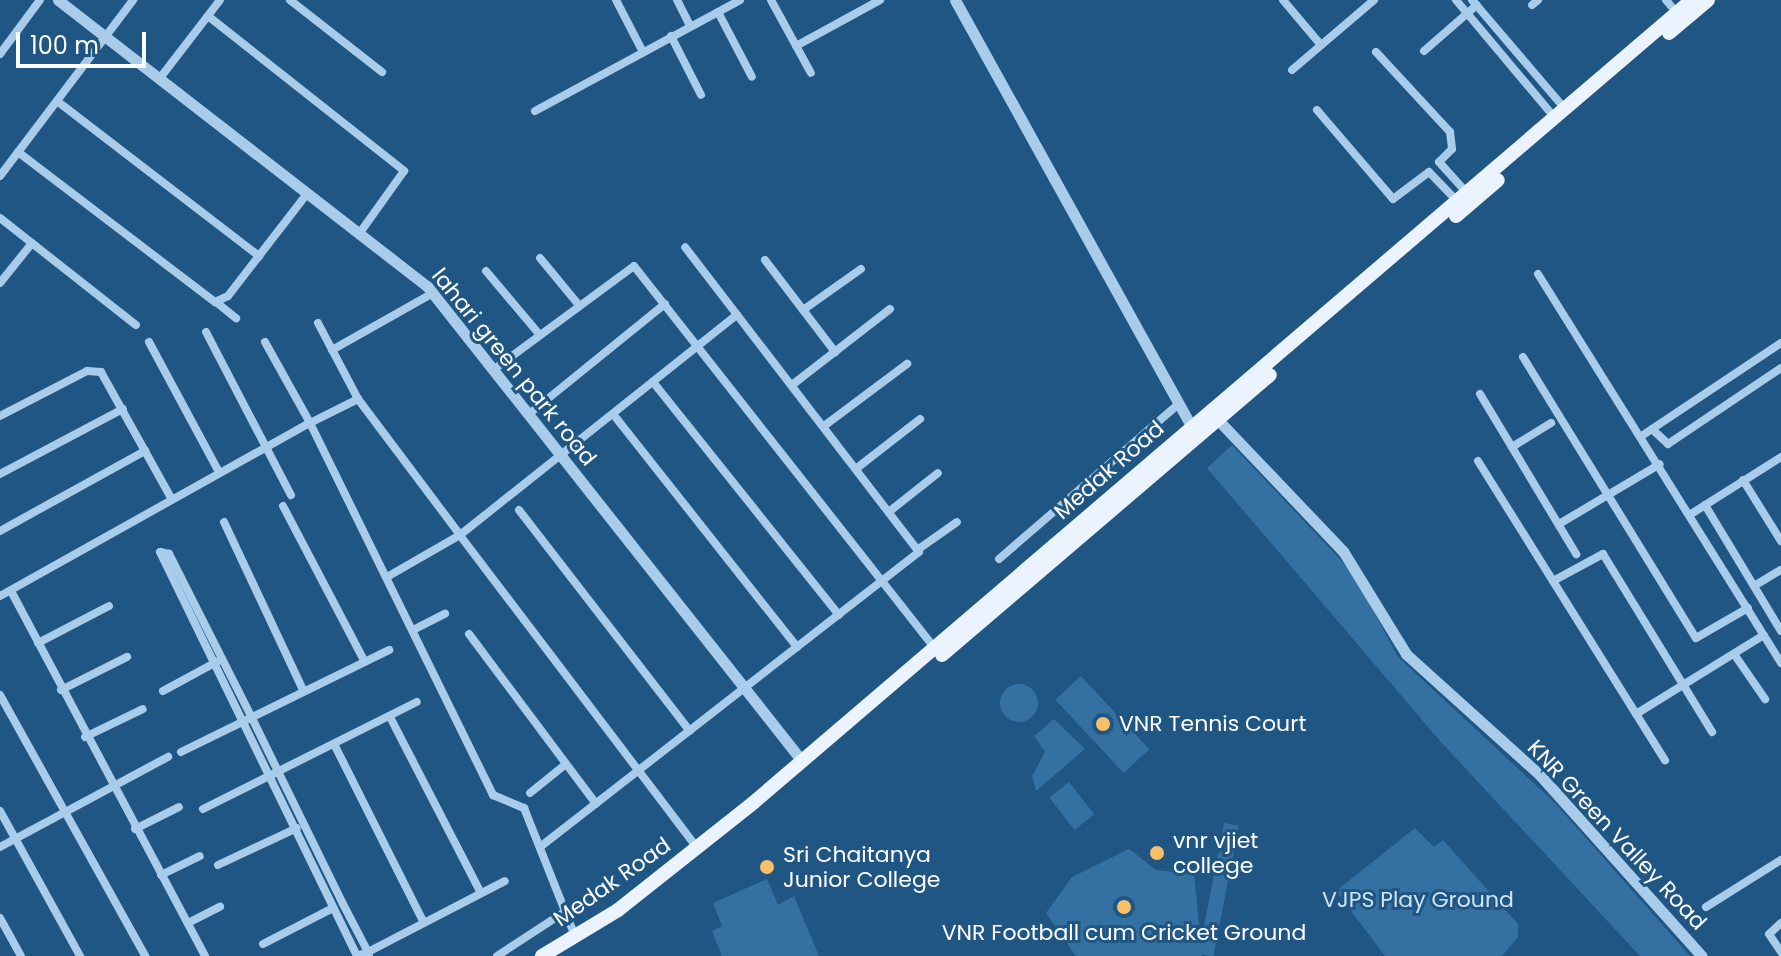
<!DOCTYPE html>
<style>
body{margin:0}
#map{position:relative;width:1781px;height:956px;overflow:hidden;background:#205683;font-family:Poppins,sans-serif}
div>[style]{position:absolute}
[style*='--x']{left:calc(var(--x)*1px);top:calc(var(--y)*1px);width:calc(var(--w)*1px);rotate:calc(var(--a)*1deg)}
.green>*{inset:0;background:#3470a1;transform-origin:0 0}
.round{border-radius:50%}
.minor>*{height:8px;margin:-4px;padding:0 4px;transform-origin:4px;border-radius:4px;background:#a8cce9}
.tertiary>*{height:11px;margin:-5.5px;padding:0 5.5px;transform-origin:5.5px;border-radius:5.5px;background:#a8cce9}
.primary>*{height:14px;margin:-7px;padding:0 7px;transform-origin:7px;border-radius:7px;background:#ebf4fe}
.dots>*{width:22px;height:22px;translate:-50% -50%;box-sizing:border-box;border:4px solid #205683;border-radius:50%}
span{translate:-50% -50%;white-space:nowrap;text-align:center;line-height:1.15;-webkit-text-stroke:6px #205683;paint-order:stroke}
.street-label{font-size:22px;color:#fff}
.poi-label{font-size:22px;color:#fff}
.left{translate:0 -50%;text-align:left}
.park-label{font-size:22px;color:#cce4f7}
.scale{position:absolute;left:16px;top:32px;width:130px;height:36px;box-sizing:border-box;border:4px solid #fff;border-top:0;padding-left:10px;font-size:24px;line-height:28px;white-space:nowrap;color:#fff;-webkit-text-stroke:6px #205683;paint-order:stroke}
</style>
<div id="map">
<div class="green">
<div style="clip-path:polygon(1232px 445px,1353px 573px,1398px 657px,1555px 803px,1690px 956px,1640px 956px,1440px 741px,1207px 468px)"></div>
<div style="left:1081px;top:676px;width:100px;height:35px;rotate:47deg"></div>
<div class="round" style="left:1000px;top:684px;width:38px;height:38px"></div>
<div style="clip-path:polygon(1054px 719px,1085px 749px,1036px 791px,1032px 776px,1045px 752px,1034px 736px)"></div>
<div style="left:1069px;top:782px;width:41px;height:25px;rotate:52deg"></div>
<div style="left:1224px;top:823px;width:15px;height:133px;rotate:11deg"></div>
<div style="clip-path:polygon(1415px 828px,1434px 847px,1443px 840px,1518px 924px,1518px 937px,1502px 956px,1385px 956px,1336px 891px)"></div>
<div style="clip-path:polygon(1129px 849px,1156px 870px,1194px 874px,1202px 956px,1076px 956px,1046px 913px,1072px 877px)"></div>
<div style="clip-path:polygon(767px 879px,778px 905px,794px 896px,819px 956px,722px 956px,712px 931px,722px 926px,713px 903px)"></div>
</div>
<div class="minor">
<div style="--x:290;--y:0;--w:117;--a:38"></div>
<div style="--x:616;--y:0;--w:59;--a:62.6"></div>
<div style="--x:677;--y:0;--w:29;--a:63"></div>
<div style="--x:771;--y:0;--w:83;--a:61.3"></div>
<div style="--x:1283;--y:0;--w:59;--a:49.8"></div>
<div style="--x:1456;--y:0;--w:154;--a:50"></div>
<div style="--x:1472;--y:0;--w:143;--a:49.5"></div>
<div style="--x:1666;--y:0;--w:17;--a:50"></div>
<div style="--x:1532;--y:5;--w:8;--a:-40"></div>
<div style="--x:718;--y:12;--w:73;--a:62.4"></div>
<div style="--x:208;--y:16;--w:250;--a:38.3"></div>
<div style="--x:404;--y:171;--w:77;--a:125.5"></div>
<div style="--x:671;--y:36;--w:66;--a:63"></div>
<div style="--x:796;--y:46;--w:96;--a:-28.7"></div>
<div style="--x:1424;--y:51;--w:70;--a:-41"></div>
<div style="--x:1376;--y:52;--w:109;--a:47.2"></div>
<div style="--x:1450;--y:132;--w:17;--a:83"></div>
<div style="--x:1452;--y:149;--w:18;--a:135"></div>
<div style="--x:1439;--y:162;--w:42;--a:47.9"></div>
<div style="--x:0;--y:54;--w:67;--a:-53.5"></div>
<div style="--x:1292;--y:70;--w:108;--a:-40.5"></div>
<div style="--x:160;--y:78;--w:98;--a:-52.4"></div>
<div style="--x:57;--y:101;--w:255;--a:37.5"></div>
<div style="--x:1317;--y:110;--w:117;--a:49.5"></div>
<div style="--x:1393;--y:199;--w:45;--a:-36.9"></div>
<div style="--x:1429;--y:172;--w:40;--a:46"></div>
<div style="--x:535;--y:111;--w:233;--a:-28.4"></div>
<div style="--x:18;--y:152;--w:248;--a:37.3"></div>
<div style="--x:215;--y:302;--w:14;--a:-25"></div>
<div style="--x:228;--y:296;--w:128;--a:-52.3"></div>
<div style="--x:0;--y:176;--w:221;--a:-52.9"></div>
<div style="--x:0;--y:218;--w:173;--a:38.2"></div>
<div style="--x:540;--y:258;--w:60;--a:50.4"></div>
<div style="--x:765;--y:260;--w:116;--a:52.7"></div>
<div style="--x:486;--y:271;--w:82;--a:49.9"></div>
<div style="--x:1538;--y:274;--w:459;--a:58"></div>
<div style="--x:0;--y:283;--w:51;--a:-51.3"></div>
<div style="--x:216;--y:302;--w:26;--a:39"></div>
<div style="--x:803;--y:310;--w:71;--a:-35.3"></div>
<div style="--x:318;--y:323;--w:86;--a:62.2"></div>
<div style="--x:358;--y:399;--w:170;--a:53.1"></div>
<div style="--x:460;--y:535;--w:84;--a:150.1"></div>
<div style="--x:206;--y:332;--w:184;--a:62.5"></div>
<div style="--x:149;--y:342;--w:148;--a:61.7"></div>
<div style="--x:265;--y:342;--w:93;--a:60.9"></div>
<div style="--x:310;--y:423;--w:54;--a:-26.6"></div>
<div style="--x:332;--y:350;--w:116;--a:-29.4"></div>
<div style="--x:1523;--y:357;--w:330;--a:58.4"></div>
<div style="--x:1696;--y:638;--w:60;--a:-30"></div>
<div style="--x:493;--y:370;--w:175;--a:-36.4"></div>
<div style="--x:634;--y:266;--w:486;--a:51.8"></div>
<div style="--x:653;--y:382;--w:298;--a:51.4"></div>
<div style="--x:792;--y:385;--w:124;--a:-37.8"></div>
<div style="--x:1480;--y:394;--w:187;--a:59"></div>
<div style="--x:529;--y:414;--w:175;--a:-39"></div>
<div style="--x:613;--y:414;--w:297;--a:51.7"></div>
<div style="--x:0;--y:416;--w:98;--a:-27.3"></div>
<div style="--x:87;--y:371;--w:14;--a:4"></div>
<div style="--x:101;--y:372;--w:142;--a:60.9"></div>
<div style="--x:824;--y:426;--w:104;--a:-36.8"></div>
<div style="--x:1652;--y:429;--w:22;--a:43"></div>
<div style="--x:1668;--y:444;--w:136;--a:-33.9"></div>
<div style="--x:1643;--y:435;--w:166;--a:-33.7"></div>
<div style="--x:1512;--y:447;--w:46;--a:-31.6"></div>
<div style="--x:1478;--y:461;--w:353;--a:58"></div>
<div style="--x:857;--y:468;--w:80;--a:-37.9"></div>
<div style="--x:0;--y:474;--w:139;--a:-27.9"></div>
<div style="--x:1743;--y:480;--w:72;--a:58.1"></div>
<div style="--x:1705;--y:505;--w:147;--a:58.9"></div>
<div style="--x:283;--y:506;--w:176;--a:62.3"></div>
<div style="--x:519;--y:510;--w:279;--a:52.3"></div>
<div style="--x:890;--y:511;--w:61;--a:-38.4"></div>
<div style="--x:1691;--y:514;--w:107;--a:-32.3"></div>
<div style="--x:224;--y:522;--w:186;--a:64.8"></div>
<div style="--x:1559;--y:524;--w:117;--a:-30.7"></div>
<div style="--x:0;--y:531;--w:166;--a:-28.9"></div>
<div style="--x:920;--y:548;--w:45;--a:-35.1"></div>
<div style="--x:999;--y:559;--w:234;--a:-40.8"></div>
<div style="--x:1553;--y:581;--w:57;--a:-28.4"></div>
<div style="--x:1603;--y:554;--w:209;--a:58.5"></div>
<div style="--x:1754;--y:586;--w:31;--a:-31"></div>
<div style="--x:11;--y:591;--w:413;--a:62"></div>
<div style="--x:0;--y:596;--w:355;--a:-29.2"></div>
<div style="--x:310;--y:423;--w:415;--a:63.8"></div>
<div style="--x:493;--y:795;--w:34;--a:23"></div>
<div style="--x:524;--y:808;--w:138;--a:68.3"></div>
<div style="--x:413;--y:630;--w:36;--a:-27"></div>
<div style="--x:469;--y:634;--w:212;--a:53.2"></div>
<div style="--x:38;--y:643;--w:80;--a:-27.5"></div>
<div style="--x:1734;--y:654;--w:55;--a:55.4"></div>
<div style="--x:61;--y:690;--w:74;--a:-26.6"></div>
<div style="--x:163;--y:691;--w:67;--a:-28.5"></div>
<div style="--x:0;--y:695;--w:299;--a:60.9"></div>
<div style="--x:1636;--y:714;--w:150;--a:-31.7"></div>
<div style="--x:390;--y:717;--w:198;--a:62.7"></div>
<div style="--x:85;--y:737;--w:64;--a:-25.8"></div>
<div style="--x:334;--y:744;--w:200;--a:63.3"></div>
<div style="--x:181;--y:752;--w:232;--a:-26.1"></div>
<div style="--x:530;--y:793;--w:46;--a:-38.9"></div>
<div style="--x:203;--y:809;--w:239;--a:-26.6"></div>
<div style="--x:0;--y:811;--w:166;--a:61.1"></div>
<div style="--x:135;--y:829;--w:49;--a:-26.6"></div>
<div style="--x:0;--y:847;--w:191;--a:-28.2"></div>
<div style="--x:540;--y:847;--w:480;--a:-37.9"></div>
<div style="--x:919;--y:552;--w:384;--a:-127.5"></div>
<div style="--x:698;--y:849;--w:394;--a:-127.2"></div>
<div style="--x:460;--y:535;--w:354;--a:-38.5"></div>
<div style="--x:218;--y:865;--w:87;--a:-25.1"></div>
<div style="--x:161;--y:875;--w:43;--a:-26"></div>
<div style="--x:1706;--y:907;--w:89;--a:-32.1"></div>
<div style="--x:0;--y:918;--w:43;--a:61.1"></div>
<div style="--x:188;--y:923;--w:36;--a:-27"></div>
<div style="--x:1781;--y:923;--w:16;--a:137"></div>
<div style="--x:1769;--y:934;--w:22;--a:56"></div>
<div style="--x:263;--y:944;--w:79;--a:-27.2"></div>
<div style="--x:369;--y:956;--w:4;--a:-104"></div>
<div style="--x:368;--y:952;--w:54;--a:-117.5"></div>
<div style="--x:343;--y:904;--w:207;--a:-116.1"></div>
<div style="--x:252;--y:718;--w:184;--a:-116.8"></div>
<div style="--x:169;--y:554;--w:9;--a:-167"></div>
<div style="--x:160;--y:552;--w:449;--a:64"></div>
<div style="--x:357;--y:956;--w:12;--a:-20"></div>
<div style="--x:368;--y:952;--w:154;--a:-27.4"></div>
<div style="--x:497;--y:956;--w:82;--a:-33.1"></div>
</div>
<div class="tertiary">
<div style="--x:58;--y:0;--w:467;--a:37.8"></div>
<div style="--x:427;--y:286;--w:605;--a:51.71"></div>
<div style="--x:955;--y:0;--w:489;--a:61"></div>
<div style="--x:1219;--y:421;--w:180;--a:46.4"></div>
<div style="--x:1343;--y:551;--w:121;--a:58.5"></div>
<div style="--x:1406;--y:654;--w:179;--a:42.1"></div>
<div style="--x:1539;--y:774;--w:244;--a:48.2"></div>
</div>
<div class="primary">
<div style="--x:1669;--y:33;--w:51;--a:-40.2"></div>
<div style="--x:1456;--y:216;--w:55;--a:-40.6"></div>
<div style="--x:942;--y:655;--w:431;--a:-40.5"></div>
<div style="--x:542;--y:956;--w:89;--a:-31.2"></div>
<div style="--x:618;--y:910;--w:172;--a:-38.4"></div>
<div style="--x:753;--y:803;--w:1236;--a:-40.54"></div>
</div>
<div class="dots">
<div style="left:1103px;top:724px;background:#f6bf68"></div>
<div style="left:1157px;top:853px;background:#f6bf68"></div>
<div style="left:767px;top:867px;background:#f6bf68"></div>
<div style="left:1124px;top:907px;background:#f6bf68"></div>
</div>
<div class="street-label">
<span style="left:514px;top:367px;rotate:51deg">lahari green park road</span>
<span style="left:1109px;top:470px;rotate:-41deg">Medak Road</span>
<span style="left:1617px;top:835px;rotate:47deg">KNR Green Valley Road</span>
<span style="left:612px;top:882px;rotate:-35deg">Medak Road</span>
</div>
<div class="poi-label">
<span class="left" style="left:1119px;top:724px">VNR Tennis Court</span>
<span class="left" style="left:1173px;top:853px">vnr vjiet<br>college</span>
<span class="left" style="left:783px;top:867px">Sri Chaitanya<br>Junior College</span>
<span style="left:1124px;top:933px">VNR Football cum Cricket Ground</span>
</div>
<div class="park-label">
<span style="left:1418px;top:900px">VJPS Play Ground</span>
</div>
<div class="scale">100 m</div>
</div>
